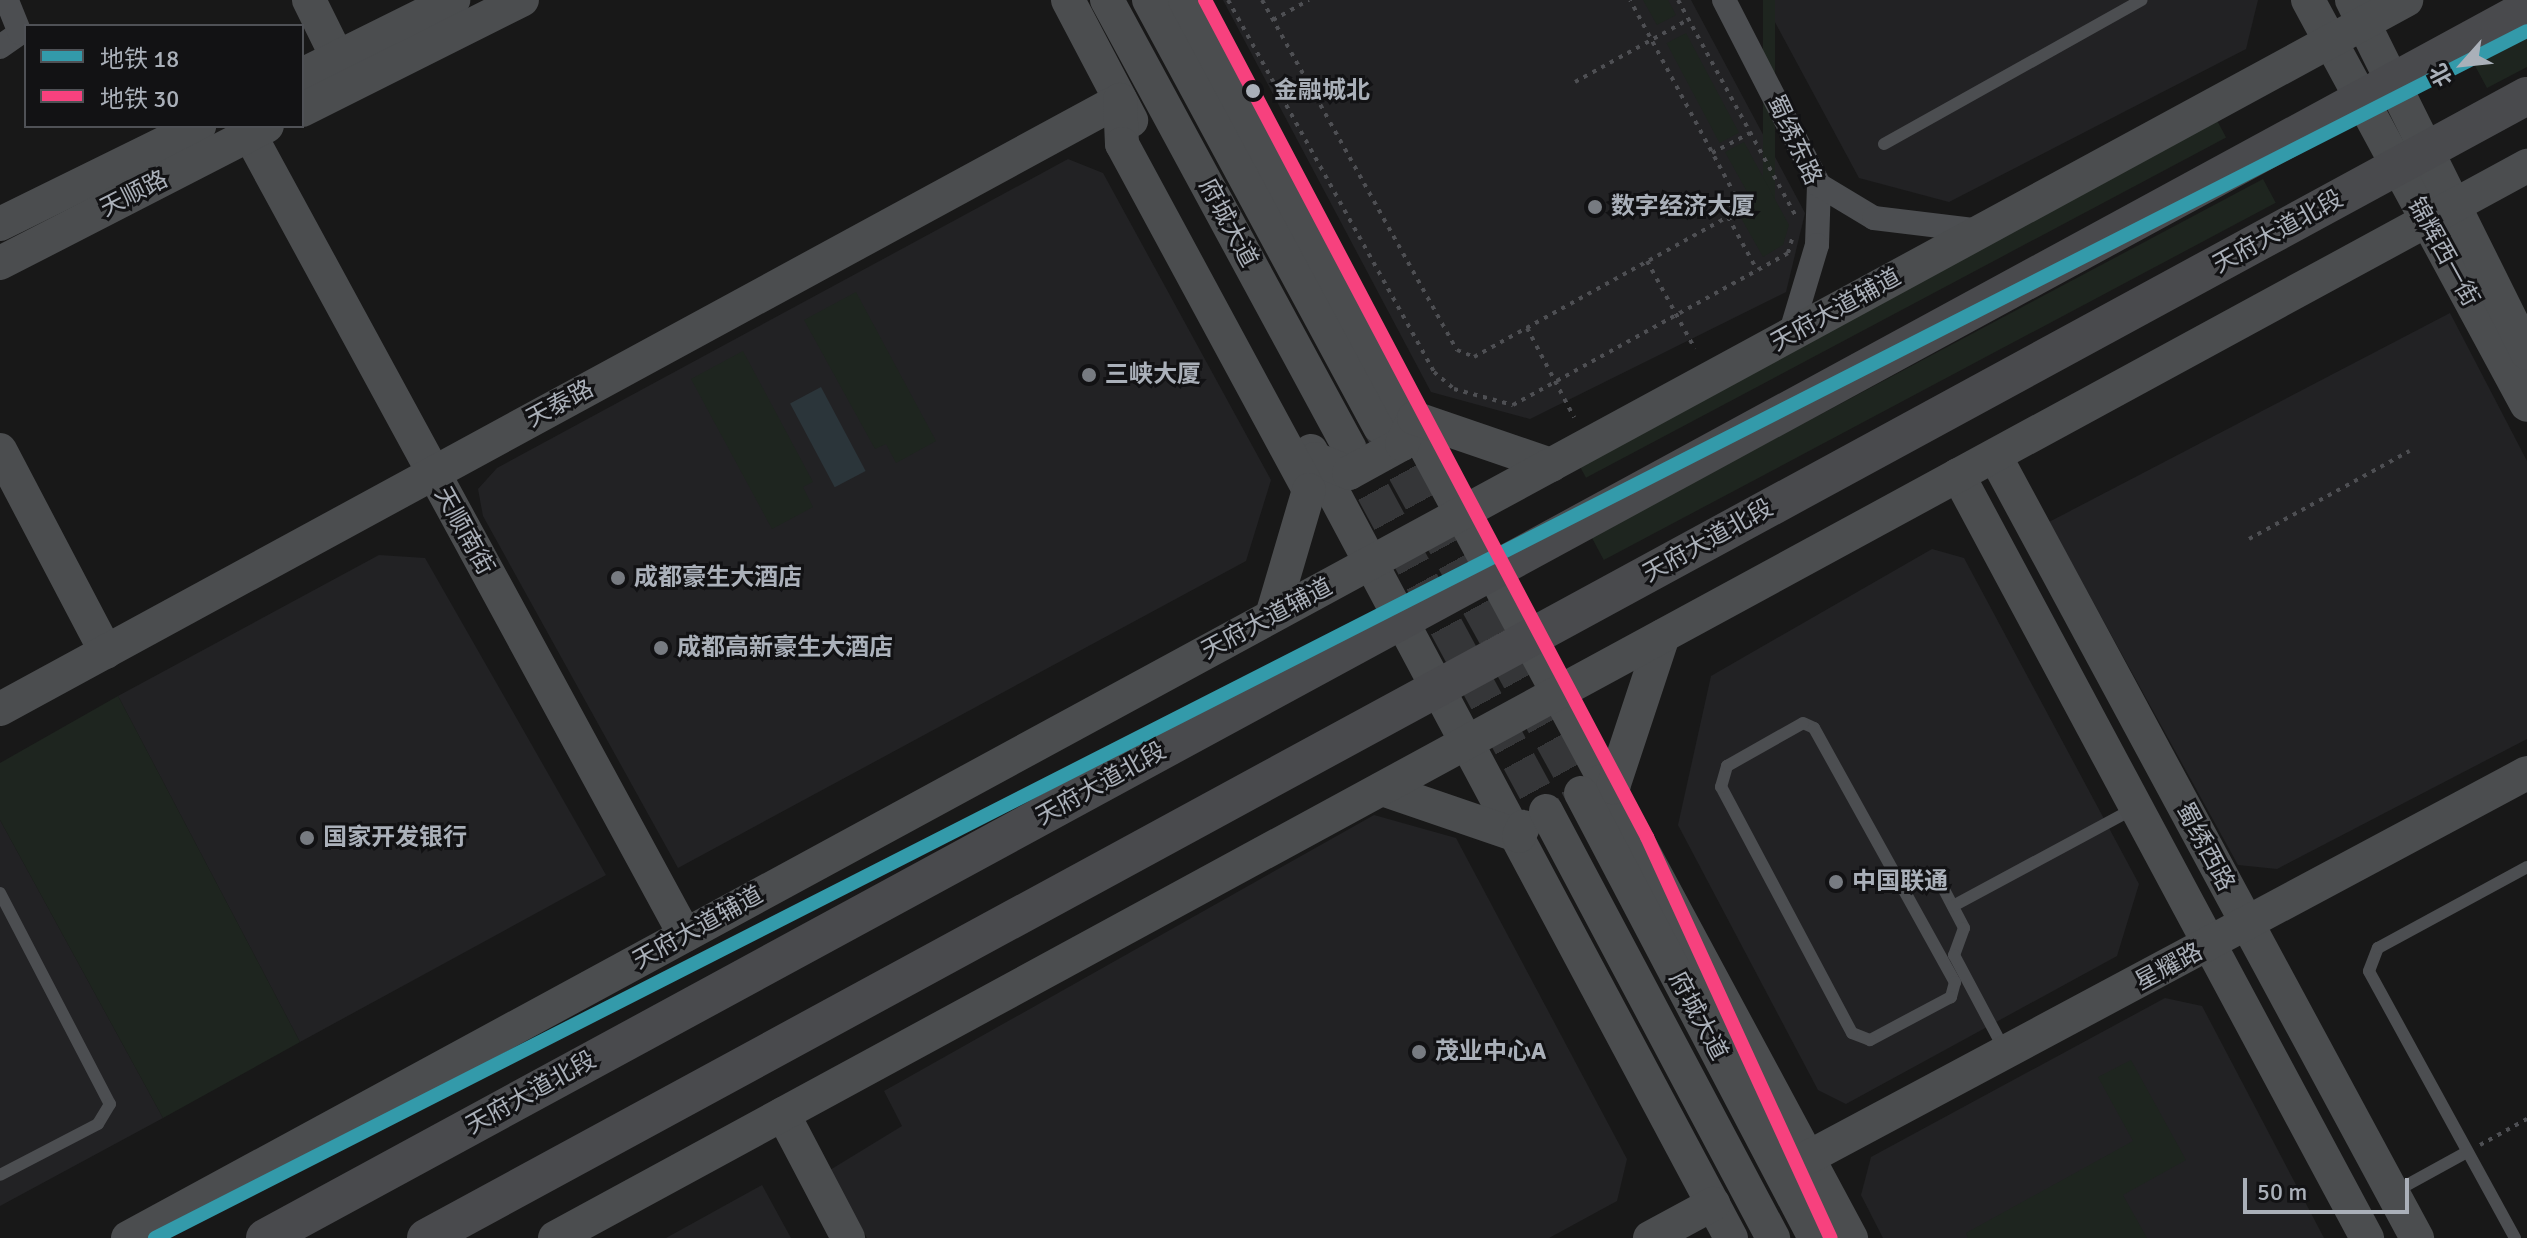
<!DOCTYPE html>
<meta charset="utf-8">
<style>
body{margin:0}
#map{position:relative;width:2527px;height:1238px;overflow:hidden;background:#181818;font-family:Signika,"Noto Sans SC",sans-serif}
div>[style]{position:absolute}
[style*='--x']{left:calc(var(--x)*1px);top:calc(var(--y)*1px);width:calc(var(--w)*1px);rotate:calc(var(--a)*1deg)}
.built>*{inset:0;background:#222224}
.green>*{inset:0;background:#1e251f;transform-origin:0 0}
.water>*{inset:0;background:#2b353a;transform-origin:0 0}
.secondary-tunnel>*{height:34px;margin-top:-17px;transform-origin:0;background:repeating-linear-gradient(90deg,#353638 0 34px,transparent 0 51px)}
.path>*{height:4px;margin-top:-2px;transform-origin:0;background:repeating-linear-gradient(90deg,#4e4f53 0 4px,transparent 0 10px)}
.lane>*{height:12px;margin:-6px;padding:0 6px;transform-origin:6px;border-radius:6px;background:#4c4e51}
.street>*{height:24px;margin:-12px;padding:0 12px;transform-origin:12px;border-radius:12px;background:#4c4e51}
.secondary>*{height:34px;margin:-17px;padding:0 17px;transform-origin:17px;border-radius:17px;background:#4b4d4f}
.primary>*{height:38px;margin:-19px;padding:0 19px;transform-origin:19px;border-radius:19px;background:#494a4d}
.metro-1>*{height:14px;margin:-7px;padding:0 7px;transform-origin:7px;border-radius:7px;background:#339aaa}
.metro-2>*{height:14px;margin:-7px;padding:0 7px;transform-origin:7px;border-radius:7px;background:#f7417e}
.dots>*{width:22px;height:22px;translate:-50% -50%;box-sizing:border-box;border:4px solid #121214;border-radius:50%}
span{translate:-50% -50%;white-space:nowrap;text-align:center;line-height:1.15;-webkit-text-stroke:6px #121214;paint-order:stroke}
.stop-label{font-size:24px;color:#aab0b9;font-weight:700}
.left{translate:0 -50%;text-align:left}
.street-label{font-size:24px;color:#aab0b9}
.poi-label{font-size:24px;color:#aab0b9;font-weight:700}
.legend{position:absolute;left:24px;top:24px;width:280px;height:104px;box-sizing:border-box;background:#121214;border:2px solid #4f5156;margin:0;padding:10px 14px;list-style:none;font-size:24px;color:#aab0b9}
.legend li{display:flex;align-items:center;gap:16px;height:40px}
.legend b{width:40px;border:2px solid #4f5156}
.north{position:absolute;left:2423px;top:24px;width:80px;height:80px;-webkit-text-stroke:6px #121214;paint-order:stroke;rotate:243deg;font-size:22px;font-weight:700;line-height:32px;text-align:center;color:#aab0b9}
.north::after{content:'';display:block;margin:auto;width:28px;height:36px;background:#aab0b9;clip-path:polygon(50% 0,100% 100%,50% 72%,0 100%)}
.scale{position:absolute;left:2243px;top:1178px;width:166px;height:36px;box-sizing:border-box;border:4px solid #aab0b9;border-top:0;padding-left:10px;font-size:24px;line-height:28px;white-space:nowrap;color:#aab0b9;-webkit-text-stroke:6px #121214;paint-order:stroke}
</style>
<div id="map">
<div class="built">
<div style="clip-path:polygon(1223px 0,1691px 0,1805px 213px,1786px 292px,1530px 419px,1431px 392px)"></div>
<div style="clip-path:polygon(1763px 0,2258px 0,2246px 49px,1949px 202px,1859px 178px)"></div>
<div style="clip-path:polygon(1068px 159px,1103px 173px,1271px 480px,1246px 561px,678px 868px,483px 516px,478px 489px,497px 468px)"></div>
<div style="clip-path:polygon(2450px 313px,2527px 461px,2527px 739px,2277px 869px,2238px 865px,2049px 522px)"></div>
<div style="clip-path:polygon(1932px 549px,1964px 558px,2139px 884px,2117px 956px,1846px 1104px,1818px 1090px,1678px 825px,1711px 676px)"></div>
<div style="clip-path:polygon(379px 555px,425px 558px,606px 875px,300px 1042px,118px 696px)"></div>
<div style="clip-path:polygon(1374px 815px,1456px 838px,1627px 1159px,1617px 1201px,1549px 1238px,867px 1238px,830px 1170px,902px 1126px,884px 1091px)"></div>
<div style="clip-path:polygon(0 820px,163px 1118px,0 1206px)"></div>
<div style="clip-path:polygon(2165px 998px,2202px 1006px,2324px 1238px,1883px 1238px,1861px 1195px,1871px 1157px)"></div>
<div style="clip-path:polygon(762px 1185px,791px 1238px,666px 1238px)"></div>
</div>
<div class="green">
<div style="clip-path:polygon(1643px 0,1668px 0,1676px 15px,1657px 25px)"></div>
<div style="left:1763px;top:0;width:12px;height:202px"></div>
<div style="left:1686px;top:33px;width:113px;height:22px;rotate:62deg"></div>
<div style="clip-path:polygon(2527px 33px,2527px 67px,2487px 88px,2473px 62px)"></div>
<div style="left:2212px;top:111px;width:30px;height:725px;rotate:62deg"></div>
<div style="clip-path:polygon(1744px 142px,1789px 225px,1783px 245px,1763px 257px,1740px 216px,1751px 199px,1725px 152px)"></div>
<div style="left:2263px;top:179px;width:27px;height:761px;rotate:62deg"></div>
<div style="clip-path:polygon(856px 292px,936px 441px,896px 463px,886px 444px,875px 449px,804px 320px)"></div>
<div style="clip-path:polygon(743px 351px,813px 482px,803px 487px,813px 507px,772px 529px,691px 379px)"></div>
<div style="clip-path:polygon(118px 696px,300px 1042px,163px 1118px,0 820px,0 763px)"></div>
<div style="clip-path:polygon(2131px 1060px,2186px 1160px,2123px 1195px,2147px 1238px,1968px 1238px,1966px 1233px,2133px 1141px,2098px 1077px)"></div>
</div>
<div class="water">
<div style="left:821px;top:387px;width:95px;height:35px;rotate:62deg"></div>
</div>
<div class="secondary-tunnel">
<div style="--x:1380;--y:427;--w:418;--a:61.2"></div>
<div style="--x:1349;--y:447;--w:414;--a:61.6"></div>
</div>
<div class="path">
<div style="--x:1228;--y:0;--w:425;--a:61"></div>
<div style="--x:1434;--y:372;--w:26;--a:40"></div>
<div style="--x:1454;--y:389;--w:61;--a:15.2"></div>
<div style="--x:1513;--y:405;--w:314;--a:-28.9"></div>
<div style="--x:1262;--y:0;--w:401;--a:60.9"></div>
<div style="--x:1457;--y:350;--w:18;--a:22"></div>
<div style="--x:1474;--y:357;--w:290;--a:-28.9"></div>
<div style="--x:1728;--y:217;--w:23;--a:-72"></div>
<div style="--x:1735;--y:195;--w:221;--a:-118.3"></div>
<div style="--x:1678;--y:0;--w:245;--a:61.4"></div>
<div style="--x:1273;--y:20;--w:41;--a:-29.1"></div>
<div style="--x:1575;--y:82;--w:129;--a:-28.8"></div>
<div style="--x:1712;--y:153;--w:43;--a:-27.8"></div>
<div style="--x:1728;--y:217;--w:60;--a:61.3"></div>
<div style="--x:1788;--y:253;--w:19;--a:-74"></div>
<div style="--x:1647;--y:261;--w:100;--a:61.4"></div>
<div style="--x:1527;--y:328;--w:101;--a:62.2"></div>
<div style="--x:2249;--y:539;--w:183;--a:-28.7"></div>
<div style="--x:2480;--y:1145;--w:54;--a:-29"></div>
</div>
<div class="lane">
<div style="--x:1884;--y:144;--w:295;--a:-29.2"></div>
<div style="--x:1803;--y:723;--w:12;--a:24"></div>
<div style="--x:1814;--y:728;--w:291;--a:61"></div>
<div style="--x:1955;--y:982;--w:16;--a:105"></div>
<div style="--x:1951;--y:997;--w:92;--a:152"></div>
<div style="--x:1870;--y:1040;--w:19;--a:-159"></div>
<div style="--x:1852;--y:1033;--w:279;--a:-118"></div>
<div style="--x:1721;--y:787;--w:22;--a:-74"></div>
<div style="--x:1727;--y:766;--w:87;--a:-29.5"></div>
<div style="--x:1899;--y:883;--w:16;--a:-27"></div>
<div style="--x:1913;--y:876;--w:28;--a:13"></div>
<div style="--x:1940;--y:882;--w:52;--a:62.4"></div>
<div style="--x:1964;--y:928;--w:29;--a:110"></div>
<div style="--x:1954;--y:955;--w:109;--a:62"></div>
<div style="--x:0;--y:893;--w:238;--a:62.5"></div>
<div style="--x:110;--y:1104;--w:23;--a:121"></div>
<div style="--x:98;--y:1124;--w:110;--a:152.5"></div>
<div style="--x:1953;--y:906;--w:204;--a:-28.3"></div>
<div style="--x:2396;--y:1191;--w:81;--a:-28.8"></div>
<div style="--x:2515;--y:1238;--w:304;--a:-118.7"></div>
<div style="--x:2369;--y:971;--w:25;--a:-69"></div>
<div style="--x:2378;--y:948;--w:170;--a:-28.5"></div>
</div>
<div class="street">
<div style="--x:1724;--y:0;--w:208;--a:62.8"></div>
<div style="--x:1819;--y:185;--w:60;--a:91.9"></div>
<div style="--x:1817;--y:245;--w:94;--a:106.7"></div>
<div style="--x:0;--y:47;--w:24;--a:-35"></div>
<div style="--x:20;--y:33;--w:35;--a:-112"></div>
<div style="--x:1819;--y:185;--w:64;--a:31"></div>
<div style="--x:1874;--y:218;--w:108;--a:6.9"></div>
</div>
<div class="secondary">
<div style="--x:309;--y:0;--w:88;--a:63.7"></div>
<div style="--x:1068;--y:0;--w:136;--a:62.3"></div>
<div style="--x:1107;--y:0;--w:508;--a:61.57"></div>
<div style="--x:1149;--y:0;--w:485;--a:61.6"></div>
<div style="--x:1185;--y:0;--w:1406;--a:61.72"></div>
<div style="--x:2308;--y:0;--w:460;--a:61.6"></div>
<div style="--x:2352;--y:0;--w:394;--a:63.6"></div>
<div style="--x:302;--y:75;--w:169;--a:-26.4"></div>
<div style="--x:302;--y:110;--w:246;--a:-26.6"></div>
<div style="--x:245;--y:126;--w:921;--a:61.46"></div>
<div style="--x:0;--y:224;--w:222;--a:-26.2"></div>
<div style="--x:0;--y:263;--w:300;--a:-27.2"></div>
<div style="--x:0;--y:450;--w:228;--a:62.3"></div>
<div style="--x:1311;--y:451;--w:892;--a:61.91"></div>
<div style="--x:1995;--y:456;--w:889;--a:61.65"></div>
<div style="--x:1315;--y:459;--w:37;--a:22"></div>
<div style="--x:1349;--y:473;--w:60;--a:-28.7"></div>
<div style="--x:1402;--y:444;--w:29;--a:-65"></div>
<div style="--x:1414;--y:418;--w:145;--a:18.9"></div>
<div style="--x:1958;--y:475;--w:866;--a:61.81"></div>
<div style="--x:0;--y:709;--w:1275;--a:-28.54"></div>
<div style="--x:1120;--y:100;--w:44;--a:87.4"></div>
<div style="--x:1122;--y:144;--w:393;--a:61.6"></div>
<div style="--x:1309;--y:490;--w:131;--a:106.4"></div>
<div style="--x:1602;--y:781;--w:13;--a:29"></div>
<div style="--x:1613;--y:787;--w:159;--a:-71.7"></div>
<div style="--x:1382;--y:789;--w:145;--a:18.9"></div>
<div style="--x:1519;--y:836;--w:10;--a:-66"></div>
<div style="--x:1581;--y:793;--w:503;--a:62.26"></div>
<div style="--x:1546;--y:811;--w:484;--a:62"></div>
<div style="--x:783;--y:1114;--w:140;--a:62.3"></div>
<div style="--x:1809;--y:1157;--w:814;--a:-28.14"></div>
<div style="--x:128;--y:1238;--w:2593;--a:-28.52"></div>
<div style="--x:555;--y:1238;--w:2245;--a:-28.53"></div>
<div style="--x:1650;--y:1238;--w:72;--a:-28.4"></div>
</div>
<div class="primary">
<div style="--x:265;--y:1238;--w:2574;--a:-28.52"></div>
<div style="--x:426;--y:1238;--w:2391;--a:-28.53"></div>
</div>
<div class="metro-1">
<div style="--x:155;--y:1238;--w:2661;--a:-26.97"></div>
</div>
<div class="metro-2">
<div style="--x:1205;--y:0;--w:947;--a:62.16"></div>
<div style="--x:1647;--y:837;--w:441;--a:65.4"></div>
</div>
<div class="dots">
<div style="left:1253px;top:91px;background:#aab0b9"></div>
<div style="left:1595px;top:207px;background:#777b81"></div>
<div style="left:1089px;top:375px;background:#777b81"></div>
<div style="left:618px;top:578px;background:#777b81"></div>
<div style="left:661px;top:648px;background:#777b81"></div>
<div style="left:307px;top:838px;background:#777b81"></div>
<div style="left:1836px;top:882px;background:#777b81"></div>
<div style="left:1419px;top:1052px;background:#777b81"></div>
</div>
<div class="stop-label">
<span class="left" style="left:1274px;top:91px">金融城北</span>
</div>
<div class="street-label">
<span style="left:1794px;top:140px;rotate:65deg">蜀绣东路</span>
<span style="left:134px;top:194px;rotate:-27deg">天顺路</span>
<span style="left:1228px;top:223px;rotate:62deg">府城大道</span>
<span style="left:2278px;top:232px;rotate:-29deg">天府大道北段</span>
<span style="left:2443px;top:252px;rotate:61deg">锦辉西一街</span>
<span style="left:1836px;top:310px;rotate:-29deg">天府大道辅道</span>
<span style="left:560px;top:404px;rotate:-28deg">天泰路</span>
<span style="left:464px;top:531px;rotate:61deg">天顺南街</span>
<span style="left:1708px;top:541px;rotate:-29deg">天府大道北段</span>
<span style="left:1267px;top:619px;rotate:-28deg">天府大道辅道</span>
<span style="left:1101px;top:784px;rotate:-29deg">天府大道北段</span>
<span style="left:2205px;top:847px;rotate:62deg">蜀绣西路</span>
<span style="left:698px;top:928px;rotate:-29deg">天府大道辅道</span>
<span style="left:2169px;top:967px;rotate:-28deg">星耀路</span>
<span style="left:1698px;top:1016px;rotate:62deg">府城大道</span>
<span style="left:531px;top:1093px;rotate:-29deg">天府大道北段</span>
</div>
<div class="poi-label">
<span class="left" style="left:1611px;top:207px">数字经济大厦</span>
<span class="left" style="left:1105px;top:375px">三峡大厦</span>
<span class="left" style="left:634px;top:578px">成都豪生大酒店</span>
<span class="left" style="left:677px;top:648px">成都高新豪生大酒店</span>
<span class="left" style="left:323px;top:838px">国家开发银行</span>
<span class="left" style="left:1852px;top:882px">中国联通</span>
<span class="left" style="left:1435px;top:1052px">茂业中心A</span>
</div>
<ul class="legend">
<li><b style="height:10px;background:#339aaa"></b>地铁 18</li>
<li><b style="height:10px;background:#f7417e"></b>地铁 30</li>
</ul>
<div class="north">北</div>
<div class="scale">50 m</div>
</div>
